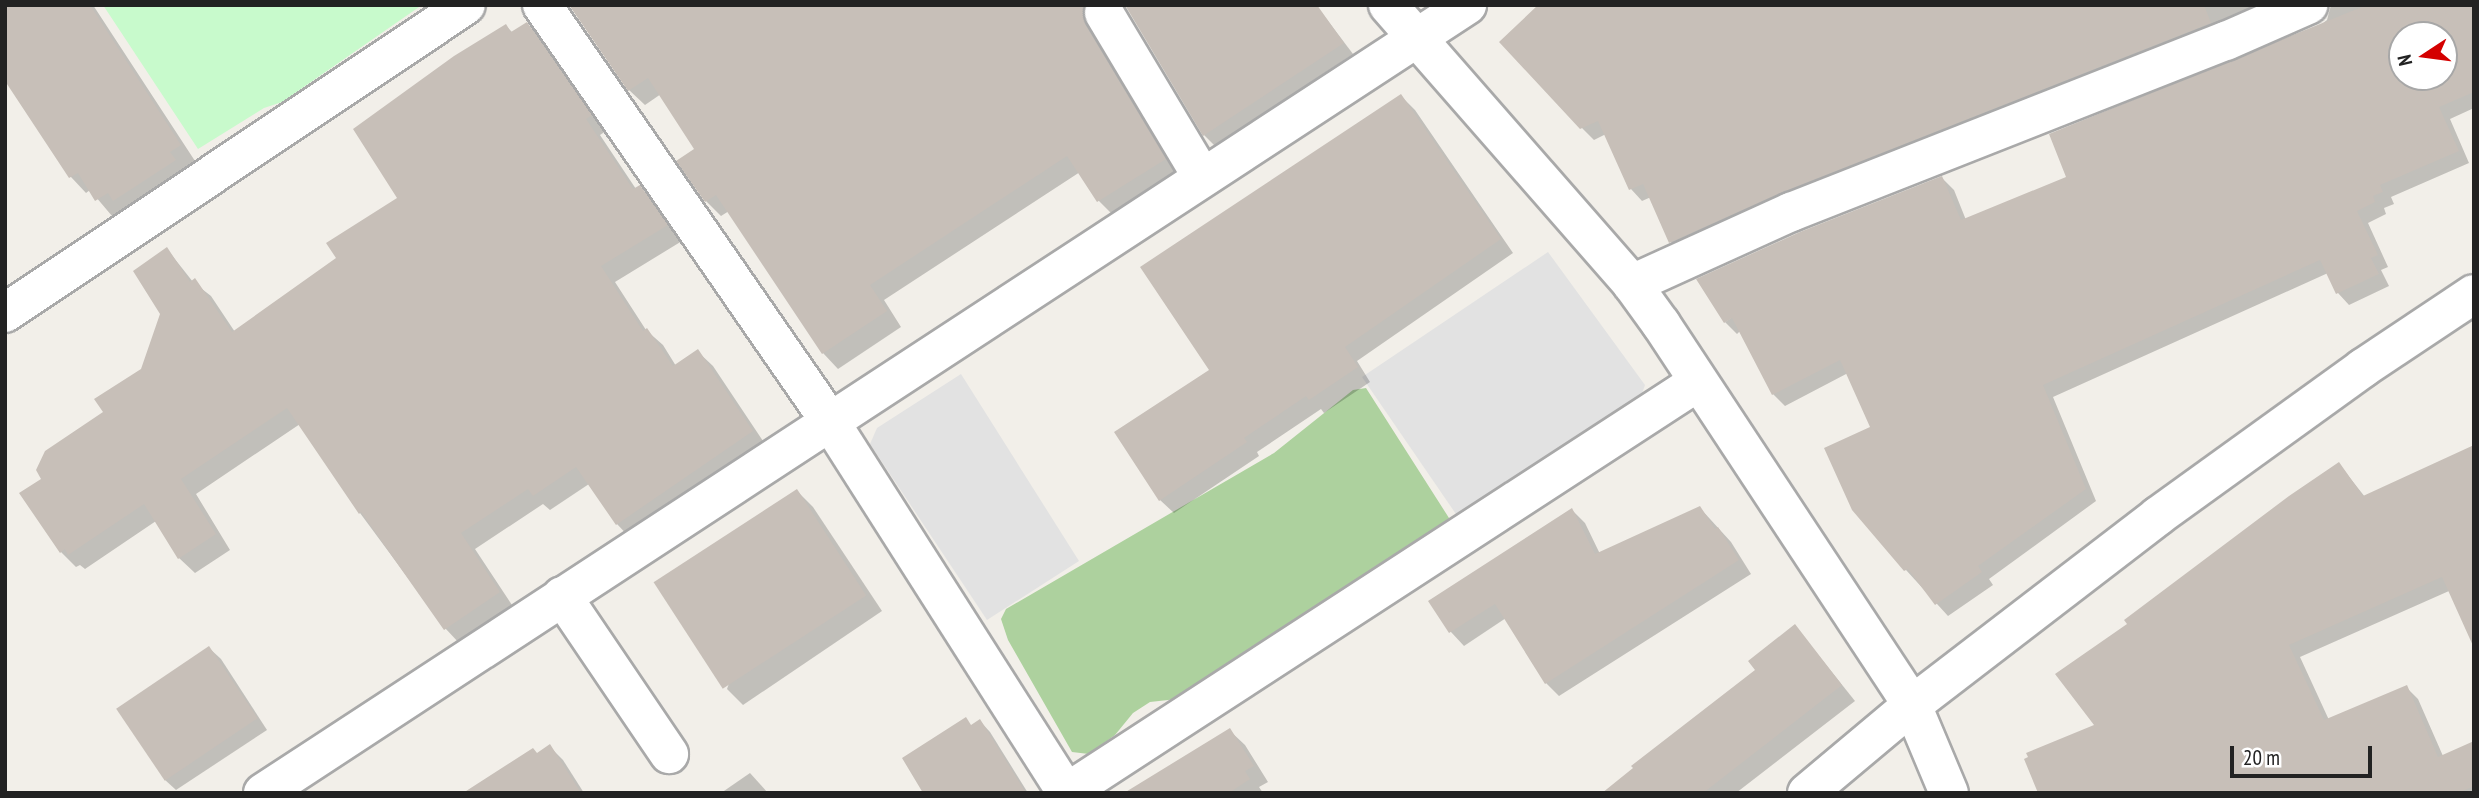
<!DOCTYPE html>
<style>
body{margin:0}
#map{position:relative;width:2479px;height:798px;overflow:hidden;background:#f2efe9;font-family:"PT Sans Narrow",sans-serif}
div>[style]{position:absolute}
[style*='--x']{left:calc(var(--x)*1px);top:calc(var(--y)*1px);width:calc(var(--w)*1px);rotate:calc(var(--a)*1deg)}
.forest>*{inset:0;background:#add19e}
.park>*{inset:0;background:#c8facc}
.parking>*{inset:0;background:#e2e2e2}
.shadow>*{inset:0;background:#0003}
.building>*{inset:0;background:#c7bfb8;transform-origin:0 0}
.roads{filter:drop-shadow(2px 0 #a9a9a9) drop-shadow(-2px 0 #a9a9a9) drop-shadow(0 2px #a9a9a9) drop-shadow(0 -2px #a9a9a9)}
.minor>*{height:38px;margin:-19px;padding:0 19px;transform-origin:19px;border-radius:19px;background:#fff}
span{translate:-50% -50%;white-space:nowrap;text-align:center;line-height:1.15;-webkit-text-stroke:5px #fff;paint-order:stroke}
.frame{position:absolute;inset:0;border:7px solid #222;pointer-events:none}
.north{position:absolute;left:2388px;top:21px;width:70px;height:70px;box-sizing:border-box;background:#fff;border:2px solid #a7a7a7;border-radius:50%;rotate:257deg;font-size:19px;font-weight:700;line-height:28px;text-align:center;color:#222}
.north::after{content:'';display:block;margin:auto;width:24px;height:32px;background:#d40000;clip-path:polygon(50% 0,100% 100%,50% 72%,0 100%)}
.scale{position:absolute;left:2230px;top:746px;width:142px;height:32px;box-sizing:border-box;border:4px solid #222;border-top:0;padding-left:9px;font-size:21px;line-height:24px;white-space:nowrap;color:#222;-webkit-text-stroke:5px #fff;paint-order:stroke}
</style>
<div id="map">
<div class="forest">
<div style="clip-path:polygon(1366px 388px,1449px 518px,1449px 530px,1177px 699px,1150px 702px,1133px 713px,1115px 735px,1089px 754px,1072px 752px,1008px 640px,1001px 619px,1006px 609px,1274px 453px,1353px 390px)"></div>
</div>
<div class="park">
<div style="clip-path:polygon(103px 5px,422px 5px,282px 102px,264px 108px,198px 149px)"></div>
</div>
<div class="parking">
<div style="clip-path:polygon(1548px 252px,1645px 385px,1640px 399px,1458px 517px,1362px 377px)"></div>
<div style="clip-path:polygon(961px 374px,1079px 561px,987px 620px,870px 444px,877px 428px)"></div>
</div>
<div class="shadow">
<div style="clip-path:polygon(5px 5px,93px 5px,195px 161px,184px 168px,190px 176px,130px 215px,123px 209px,112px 216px,90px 190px,86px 193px,71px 177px,5px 78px)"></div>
<div style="clip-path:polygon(571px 5px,1075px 12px,1084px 6px,1099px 21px,1180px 175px,1114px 216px,1099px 201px,1080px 172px,884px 300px,901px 327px,838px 369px,823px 353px,729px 211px,721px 216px,706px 201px,697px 149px,661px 94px,645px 105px,629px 90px)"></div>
<div style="clip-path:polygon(1316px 5px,1353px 54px,1215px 146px,1204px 135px)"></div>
<div style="clip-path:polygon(1541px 5px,2291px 5px,1682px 254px,1671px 242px,1651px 197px,1642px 201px,1631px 189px,1606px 134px,1594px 140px,1582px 128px)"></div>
<div style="clip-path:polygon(evenodd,2331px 5px,2474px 5px,2474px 108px,2450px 119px,2469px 163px,2391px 197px,2394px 204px,2384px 208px,2386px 214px,2368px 223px,2388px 267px,2381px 270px,2389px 286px,2349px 305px,2338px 293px,2328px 273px,2053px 397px,2096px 501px,1989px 579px,1993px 585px,1948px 616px,1906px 570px,1872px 428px,1848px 373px,1785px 406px,1773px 394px,1740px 331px,1737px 334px,1725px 322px,1942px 178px,1954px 190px,1966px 220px,2068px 178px,2318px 27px,2327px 20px,2331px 5px,2402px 35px,2444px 35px,2444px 77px,2402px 77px,2402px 35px)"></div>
<div style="clip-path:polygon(527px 24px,542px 39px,606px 131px,600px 135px,636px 189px,640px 187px,655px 202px,682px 241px,615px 282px,646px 330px,663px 345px,676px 366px,697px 351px,713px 366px,767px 447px,632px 540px,617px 524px,589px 484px,550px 510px,543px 504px,475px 549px,514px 608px,460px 644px,445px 628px,360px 513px,300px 424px,196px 494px,230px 550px,195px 573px,179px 558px,156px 521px,85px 569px,80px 565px,76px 567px,61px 552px,22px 494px,43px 479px,143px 370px,162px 314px,167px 249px,193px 282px,211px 296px,235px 332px,339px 259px,399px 198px,506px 26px,513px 33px)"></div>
<div style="clip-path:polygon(1401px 96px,1415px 110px,1513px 253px,1357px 361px,1370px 382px,1324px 413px,1321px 409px,1257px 452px,1259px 456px,1174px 513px,1160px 500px,1211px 370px)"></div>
<div style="clip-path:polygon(2474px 447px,2449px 591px,2300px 657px,2329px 720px,2406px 687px,2418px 699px,2443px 756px,2474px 743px,2474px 793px,2035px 793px,2097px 726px,2129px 624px,2339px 464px,2365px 497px)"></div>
<div style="clip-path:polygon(797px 491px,813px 507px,882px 611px,743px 705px,727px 689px)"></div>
<div style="clip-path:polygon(1700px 508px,1731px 542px,1751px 574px,1559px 696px,1546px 683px,1506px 618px,1464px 646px,1451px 632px,1431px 601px,1572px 510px,1585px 523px,1600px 554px)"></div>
<div style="clip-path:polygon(1795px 626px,1855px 701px,1736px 793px,1653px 793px)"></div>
<div style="clip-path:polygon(209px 648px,221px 659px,267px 730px,176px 790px,164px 779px)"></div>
<div style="clip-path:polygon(980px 721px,990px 732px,1028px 793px,927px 793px,972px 726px)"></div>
<div style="clip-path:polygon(1229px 730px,1245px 745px,1268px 782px,1259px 787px,1263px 793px,1128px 793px)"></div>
<div style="clip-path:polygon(550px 747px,563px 760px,584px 793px,466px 793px)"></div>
<div style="clip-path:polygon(750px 773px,768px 793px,721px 793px)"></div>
</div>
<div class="building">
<div style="clip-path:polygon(5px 5px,90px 5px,181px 145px,170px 152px,176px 160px,113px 201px,108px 193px,95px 201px,78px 173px,69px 178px,5px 81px)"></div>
<div style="clip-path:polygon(569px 5px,1084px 5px,1085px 24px,1166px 159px,1097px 202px,1067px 156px,870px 285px,887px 311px,822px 354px,716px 195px,705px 202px,676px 161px,694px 149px,648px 78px,628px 91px)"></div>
<div style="clip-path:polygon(1125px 5px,1317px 5px,1344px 43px,1203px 136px)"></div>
<div style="clip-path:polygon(1538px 5px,2204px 5px,2211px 23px,1783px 192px,1669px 243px,1643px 184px,1629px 190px,1598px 121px,1580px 129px,1499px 42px)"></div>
<div style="clip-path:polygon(evenodd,2367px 5px,2474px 5px,2474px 92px,2439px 107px,2459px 151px,2380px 185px,2383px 192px,2373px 196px,2375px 202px,2357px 211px,2378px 255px,2371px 258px,2379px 274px,2336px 294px,2320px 260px,2043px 385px,2086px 489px,1978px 566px,1982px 572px,1935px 605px,1908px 569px,1904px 571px,1852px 510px,1824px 448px,1870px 427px,1840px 360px,1772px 395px,1732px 318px,1724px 323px,1696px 279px,1800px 232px,1942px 176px,1961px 220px,2066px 177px,2049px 134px,2367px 5px,2402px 35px,2444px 35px,2444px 77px,2402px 77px,2402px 35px)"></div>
<div style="clip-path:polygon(527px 22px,592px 115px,586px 119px,633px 189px,640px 185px,668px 225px,601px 266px,643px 331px,647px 328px,673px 366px,698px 349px,753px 431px,616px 525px,576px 467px,533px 496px,528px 489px,461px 533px,500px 592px,444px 630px,361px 512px,359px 514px,287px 408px,181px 479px,216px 534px,178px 559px,144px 504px,68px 555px,65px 549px,60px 553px,19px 493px,41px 479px,36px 470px,45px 451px,103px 412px,94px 399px,141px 369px,160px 314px,133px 271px,167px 247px,190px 282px,195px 278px,232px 332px,336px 258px,326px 243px,397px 198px,353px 129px,454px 56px,506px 24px,511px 32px)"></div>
<div style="clip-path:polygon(1401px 94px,1501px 239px,1345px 347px,1358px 367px,1309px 400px,1306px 396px,1244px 438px,1247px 442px,1159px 501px,1114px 432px,1209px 370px,1140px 267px)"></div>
<div style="clip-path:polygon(2474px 445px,2474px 648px,2442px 577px,2289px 645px,2324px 720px,2407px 685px,2438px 757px,2474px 741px,2474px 786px,2458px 793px,2038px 793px,2024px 759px,2028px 757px,2026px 753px,2094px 725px,2055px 674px,2127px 624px,2124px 620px,2289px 496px,2339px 462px,2363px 496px)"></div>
<div style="left:797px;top:489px;width:127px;height:171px;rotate:57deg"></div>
<div style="clip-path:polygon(1700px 506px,1715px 529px,1718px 527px,1739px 560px,1545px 684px,1495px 604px,1449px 633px,1428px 601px,1572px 508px,1595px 554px)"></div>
<div style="clip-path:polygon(1795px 624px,1842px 685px,1703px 793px,1602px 793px,1633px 768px,1631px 766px,1755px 670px,1748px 661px)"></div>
<div style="left:209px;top:646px;width:87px;height:112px;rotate:56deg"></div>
<div style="clip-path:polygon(966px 717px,971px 725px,980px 719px,1026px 793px,923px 793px,902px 758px)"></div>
<div style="clip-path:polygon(1230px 728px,1254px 766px,1245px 771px,1250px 779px,1229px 793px,1124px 793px)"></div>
<div style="clip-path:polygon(550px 744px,581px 793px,463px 793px,533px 748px,537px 753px)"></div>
</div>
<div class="roads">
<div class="minor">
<div style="--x:542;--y:5;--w:505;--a:55.33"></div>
<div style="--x:829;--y:420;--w:442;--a:57.5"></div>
<div style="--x:1388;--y:5;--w:371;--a:48.8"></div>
<div style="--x:1632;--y:284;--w:49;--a:54.1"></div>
<div style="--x:1661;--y:324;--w:456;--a:56.6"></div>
<div style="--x:1912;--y:705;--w:95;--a:67.2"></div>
<div style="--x:1104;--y:13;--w:191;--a:59.1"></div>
<div style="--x:1632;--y:284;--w:175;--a:-24.4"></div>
<div style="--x:1791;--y:212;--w:467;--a:-21.5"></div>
<div style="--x:2226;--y:41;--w:90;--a:-23.7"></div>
<div style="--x:5;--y:313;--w:554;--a:-33.75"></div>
<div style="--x:562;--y:596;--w:191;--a:55.9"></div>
<div style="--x:263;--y:793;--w:1439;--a:-33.2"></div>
<div style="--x:1066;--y:793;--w:754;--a:-33.04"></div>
<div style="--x:1807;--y:793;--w:137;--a:-40"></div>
<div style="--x:1912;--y:705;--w:310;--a:-37.5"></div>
<div style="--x:2158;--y:516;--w:253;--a:-35.8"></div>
<div style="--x:2363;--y:368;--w:133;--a:-33.7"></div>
</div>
</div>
<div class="frame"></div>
<div class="north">N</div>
<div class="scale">20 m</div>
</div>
